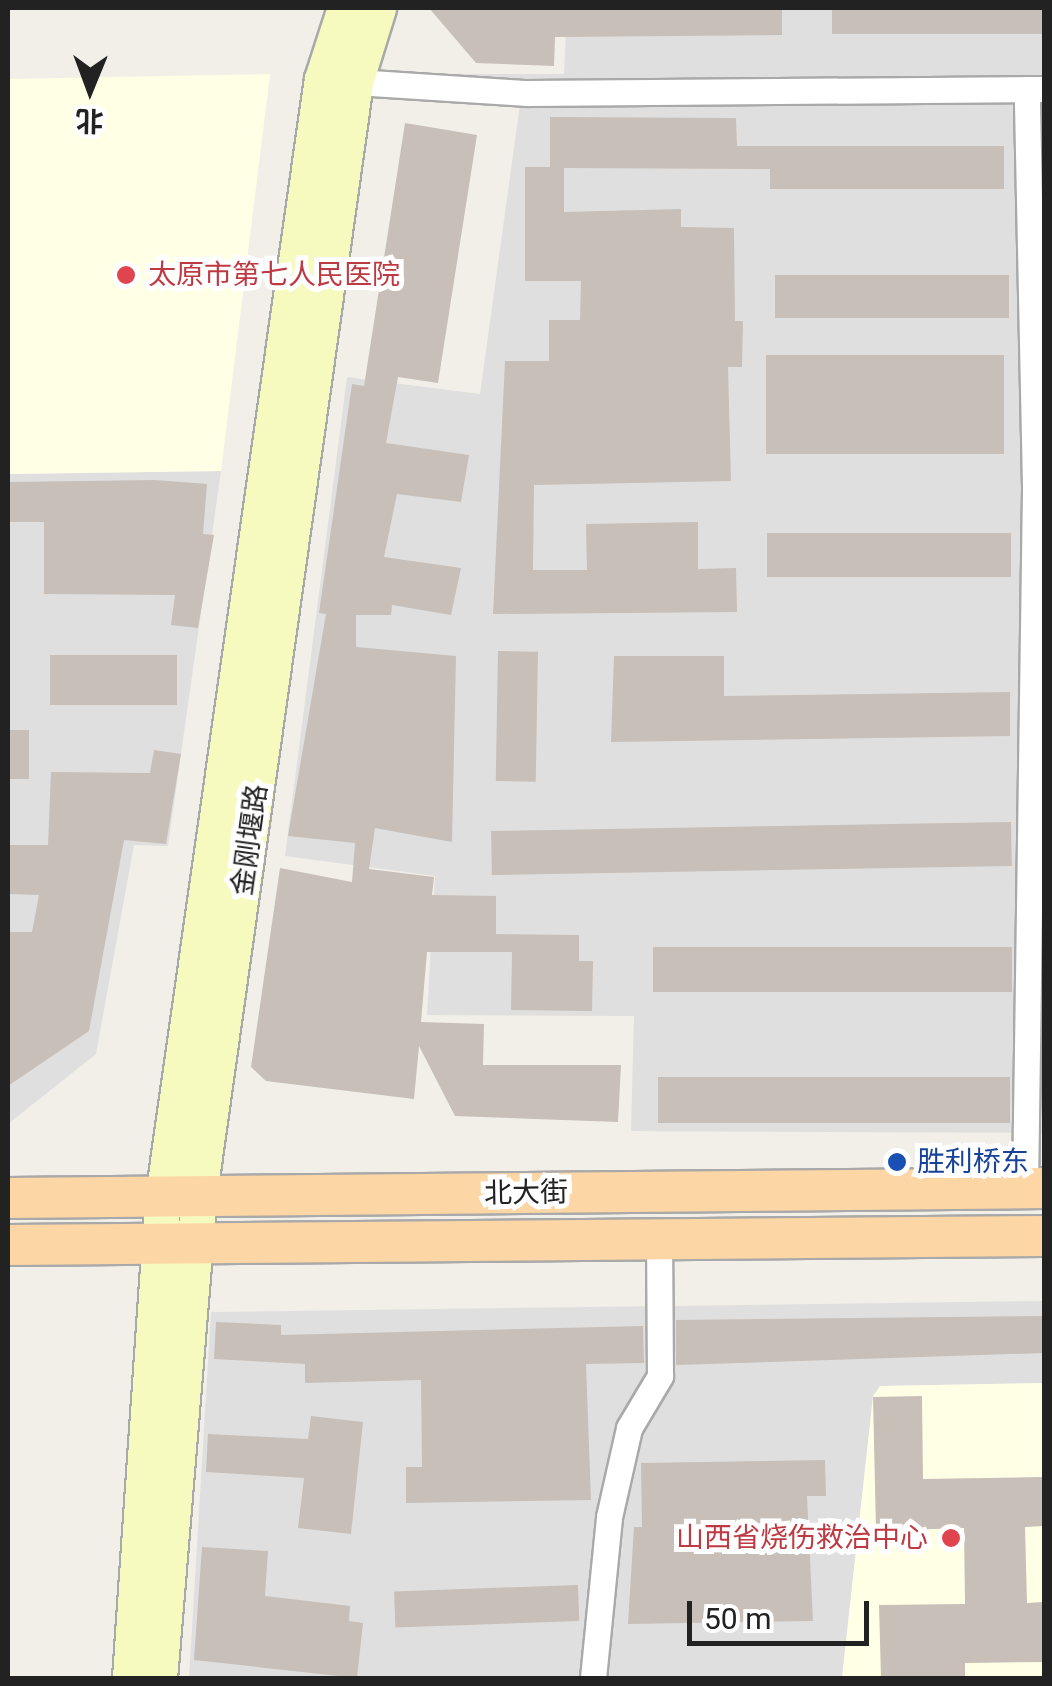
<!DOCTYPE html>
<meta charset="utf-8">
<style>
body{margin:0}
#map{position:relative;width:1052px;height:1686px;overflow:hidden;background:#f2efe9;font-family:Roboto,"Noto Sans SC",sans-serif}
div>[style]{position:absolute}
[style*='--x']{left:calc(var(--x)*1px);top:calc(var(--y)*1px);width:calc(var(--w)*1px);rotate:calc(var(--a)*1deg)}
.residential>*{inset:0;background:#e0dfdf}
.education>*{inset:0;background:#ffffe5}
.building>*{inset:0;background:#c7bfb8;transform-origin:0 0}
.roads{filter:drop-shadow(2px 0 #a9a9a9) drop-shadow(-2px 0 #a9a9a9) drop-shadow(0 2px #a9a9a9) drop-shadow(0 -2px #a9a9a9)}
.street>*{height:25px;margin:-12.5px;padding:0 12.5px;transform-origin:12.5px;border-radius:12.5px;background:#fff}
.secondary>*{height:35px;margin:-17.5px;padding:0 17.5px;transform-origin:17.5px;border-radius:17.5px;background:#f7fabf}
.primary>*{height:40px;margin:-20px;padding:0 20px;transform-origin:20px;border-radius:20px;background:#fcd6a4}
.dots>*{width:28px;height:28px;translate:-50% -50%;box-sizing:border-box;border:5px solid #fff;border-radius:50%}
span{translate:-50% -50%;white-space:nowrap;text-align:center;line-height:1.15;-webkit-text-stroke:10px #fff;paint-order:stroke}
.health-label{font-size:28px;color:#be3a42}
.left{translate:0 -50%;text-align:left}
.right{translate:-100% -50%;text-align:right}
.street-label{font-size:28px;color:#222}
.transit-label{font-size:28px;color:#164399}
.frame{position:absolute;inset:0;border:10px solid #222;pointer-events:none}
.north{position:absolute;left:40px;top:40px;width:100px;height:100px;-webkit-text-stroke:8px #fff;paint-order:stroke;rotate:181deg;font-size:28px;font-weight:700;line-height:40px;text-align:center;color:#222}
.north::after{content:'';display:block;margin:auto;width:35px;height:45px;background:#222;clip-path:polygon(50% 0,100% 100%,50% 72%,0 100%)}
.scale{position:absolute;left:687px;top:1601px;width:182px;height:45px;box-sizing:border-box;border:5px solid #222;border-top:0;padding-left:12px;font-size:30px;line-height:35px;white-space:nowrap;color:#222;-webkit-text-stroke:8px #fff;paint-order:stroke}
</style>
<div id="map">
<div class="residential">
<div style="clip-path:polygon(567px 8px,1044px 8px,1044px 1133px,631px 1131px,634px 1016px,427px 1015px,435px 876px,285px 856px,347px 377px,480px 394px,521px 97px,420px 74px,564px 74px)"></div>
<div style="clip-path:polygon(221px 471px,168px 846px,134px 845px,96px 1054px,8px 1124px,8px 474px)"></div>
<div style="clip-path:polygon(1044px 1301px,1044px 1383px,880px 1386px,873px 1396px,842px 1678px,189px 1678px,211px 1312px)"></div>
</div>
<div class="education">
<div style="clip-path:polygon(270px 74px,221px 471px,8px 474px,8px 79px)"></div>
<div style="clip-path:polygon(1044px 1383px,1044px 1678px,842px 1678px,873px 1397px,880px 1386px)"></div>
</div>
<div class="building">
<div style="clip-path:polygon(429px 8px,782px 8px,782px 35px,555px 37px,554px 66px,476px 63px)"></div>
<div style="left:832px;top:8px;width:212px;height:26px"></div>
<div style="clip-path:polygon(550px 117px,736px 118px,737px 146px,1004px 146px,1004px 189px,770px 189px,770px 169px,564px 168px,564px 212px,681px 209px,681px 227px,734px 228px,735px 321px,743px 321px,742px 367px,728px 367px,731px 481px,534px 485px,533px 570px,587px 570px,586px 524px,698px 522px,698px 569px,736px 568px,737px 612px,493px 614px,505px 361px,549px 361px,549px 320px,580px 320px,581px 281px,525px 281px,525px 167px,550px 167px)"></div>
<div style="clip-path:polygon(405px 123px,477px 135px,438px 383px,398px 377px,386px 443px,469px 455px,461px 502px,397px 494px,384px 557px,461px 568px,451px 615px,392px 605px,391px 615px,356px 615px,356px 647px,456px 656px,452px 842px,375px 828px,369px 869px,434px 877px,432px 895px,496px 896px,496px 934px,579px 935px,579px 961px,593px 961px,592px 1011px,511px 1010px,512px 952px,427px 952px,421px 1022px,484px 1024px,483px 1065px,621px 1065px,618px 1122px,455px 1116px,419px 1046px,414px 1099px,266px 1081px,251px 1067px,280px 868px,352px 882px,355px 843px,288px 836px,326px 614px,319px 613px,352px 384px,364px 386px)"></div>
<div style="left:775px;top:275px;width:234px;height:43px"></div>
<div style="left:766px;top:355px;width:238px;height:99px"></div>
<div style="clip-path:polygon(155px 480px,207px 484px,203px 534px,214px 535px,198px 628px,171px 625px,175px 595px,44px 594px,44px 522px,8px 522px,8px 482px)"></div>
<div style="left:1011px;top:533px;width:44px;height:244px;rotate:90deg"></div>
<div style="left:498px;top:651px;width:40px;height:130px;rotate:1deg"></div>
<div style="left:50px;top:655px;width:127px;height:50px"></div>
<div style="clip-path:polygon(614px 656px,724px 656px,724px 696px,1010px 692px,1010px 736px,611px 742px)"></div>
<div style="left:8px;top:730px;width:21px;height:49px"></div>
<div style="clip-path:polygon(154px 750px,181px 754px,166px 844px,124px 840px,89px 1031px,8px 1086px,8px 932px,32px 932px,39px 895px,8px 894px,8px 845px,48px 845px,51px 772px,150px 773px)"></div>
<div style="left:1011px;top:822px;width:44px;height:520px;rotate:89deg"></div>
<div style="left:1012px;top:947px;width:45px;height:359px;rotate:90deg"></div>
<div style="left:1010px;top:1077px;width:46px;height:352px;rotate:90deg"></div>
<div style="clip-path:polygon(1044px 1316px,1044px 1353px,676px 1365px,676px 1320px)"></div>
<div style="clip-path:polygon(216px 1322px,281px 1325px,281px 1335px,643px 1326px,644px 1363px,586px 1364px,591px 1500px,406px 1503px,406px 1467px,422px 1467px,421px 1380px,305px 1383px,305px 1364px,214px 1359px)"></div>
<div style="clip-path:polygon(922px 1396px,923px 1479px,1044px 1477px,1044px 1526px,1025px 1527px,1027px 1603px,1044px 1602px,1044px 1662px,965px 1663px,965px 1678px,881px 1678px,879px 1605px,965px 1604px,964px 1528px,876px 1531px,873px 1397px)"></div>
<div style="clip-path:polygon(311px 1416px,363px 1422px,351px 1534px,298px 1528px,304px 1478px,206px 1472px,208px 1434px,308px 1439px)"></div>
<div style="clip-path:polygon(825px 1460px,826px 1496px,807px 1496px,813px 1621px,628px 1624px,634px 1527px,642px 1527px,641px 1463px)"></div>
<div style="clip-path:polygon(202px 1547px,268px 1551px,265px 1596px,350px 1606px,349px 1621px,363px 1623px,357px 1678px,194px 1660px)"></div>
<div style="left:578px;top:1585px;width:36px;height:184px;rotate:88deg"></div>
</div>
<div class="roads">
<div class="street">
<div style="--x:340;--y:81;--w:188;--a:3.7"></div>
<div style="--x:528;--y:93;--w:516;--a:-0.44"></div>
<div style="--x:1025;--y:1188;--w:702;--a:-89.18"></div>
<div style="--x:1035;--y:486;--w:397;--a:-91.2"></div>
<div style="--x:593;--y:1678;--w:162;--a:-84.3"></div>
<div style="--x:609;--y:1517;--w:91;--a:-77.3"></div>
<div style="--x:629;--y:1428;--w:61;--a:-59.2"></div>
<div style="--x:660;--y:1376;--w:136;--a:-90.4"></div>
</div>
<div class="secondary">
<div style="--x:130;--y:1678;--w:482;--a:-86.1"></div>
<div style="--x:163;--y:1197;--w:1129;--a:-81.91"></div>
<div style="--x:322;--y:79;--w:75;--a:-72.1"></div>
<div style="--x:159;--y:1678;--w:481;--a:-85.3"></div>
<div style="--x:198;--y:1199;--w:1128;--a:-82"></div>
<div style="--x:355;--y:82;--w:77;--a:-72.7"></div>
</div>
<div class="primary">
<div style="--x:8;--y:1198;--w:1036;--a:-0.55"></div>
<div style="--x:8;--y:1245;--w:1036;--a:-0.5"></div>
</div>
</div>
<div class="dots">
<div style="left:126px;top:275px;background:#e0444e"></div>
<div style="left:897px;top:1162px;background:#1a4fb4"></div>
<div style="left:951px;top:1538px;background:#e0444e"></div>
</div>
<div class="health-label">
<span class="left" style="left:148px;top:275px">太原市第七人民医院</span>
<span class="right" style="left:928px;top:1538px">山西省烧伤救治中心</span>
</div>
<div class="street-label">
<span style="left:250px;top:840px;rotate:-82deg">金刚堰路</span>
<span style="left:526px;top:1193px;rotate:-1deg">北大街</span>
</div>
<div class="transit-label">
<span class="left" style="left:917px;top:1162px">胜利桥东</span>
</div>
<div class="frame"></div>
<div class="north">北</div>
<div class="scale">50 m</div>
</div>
